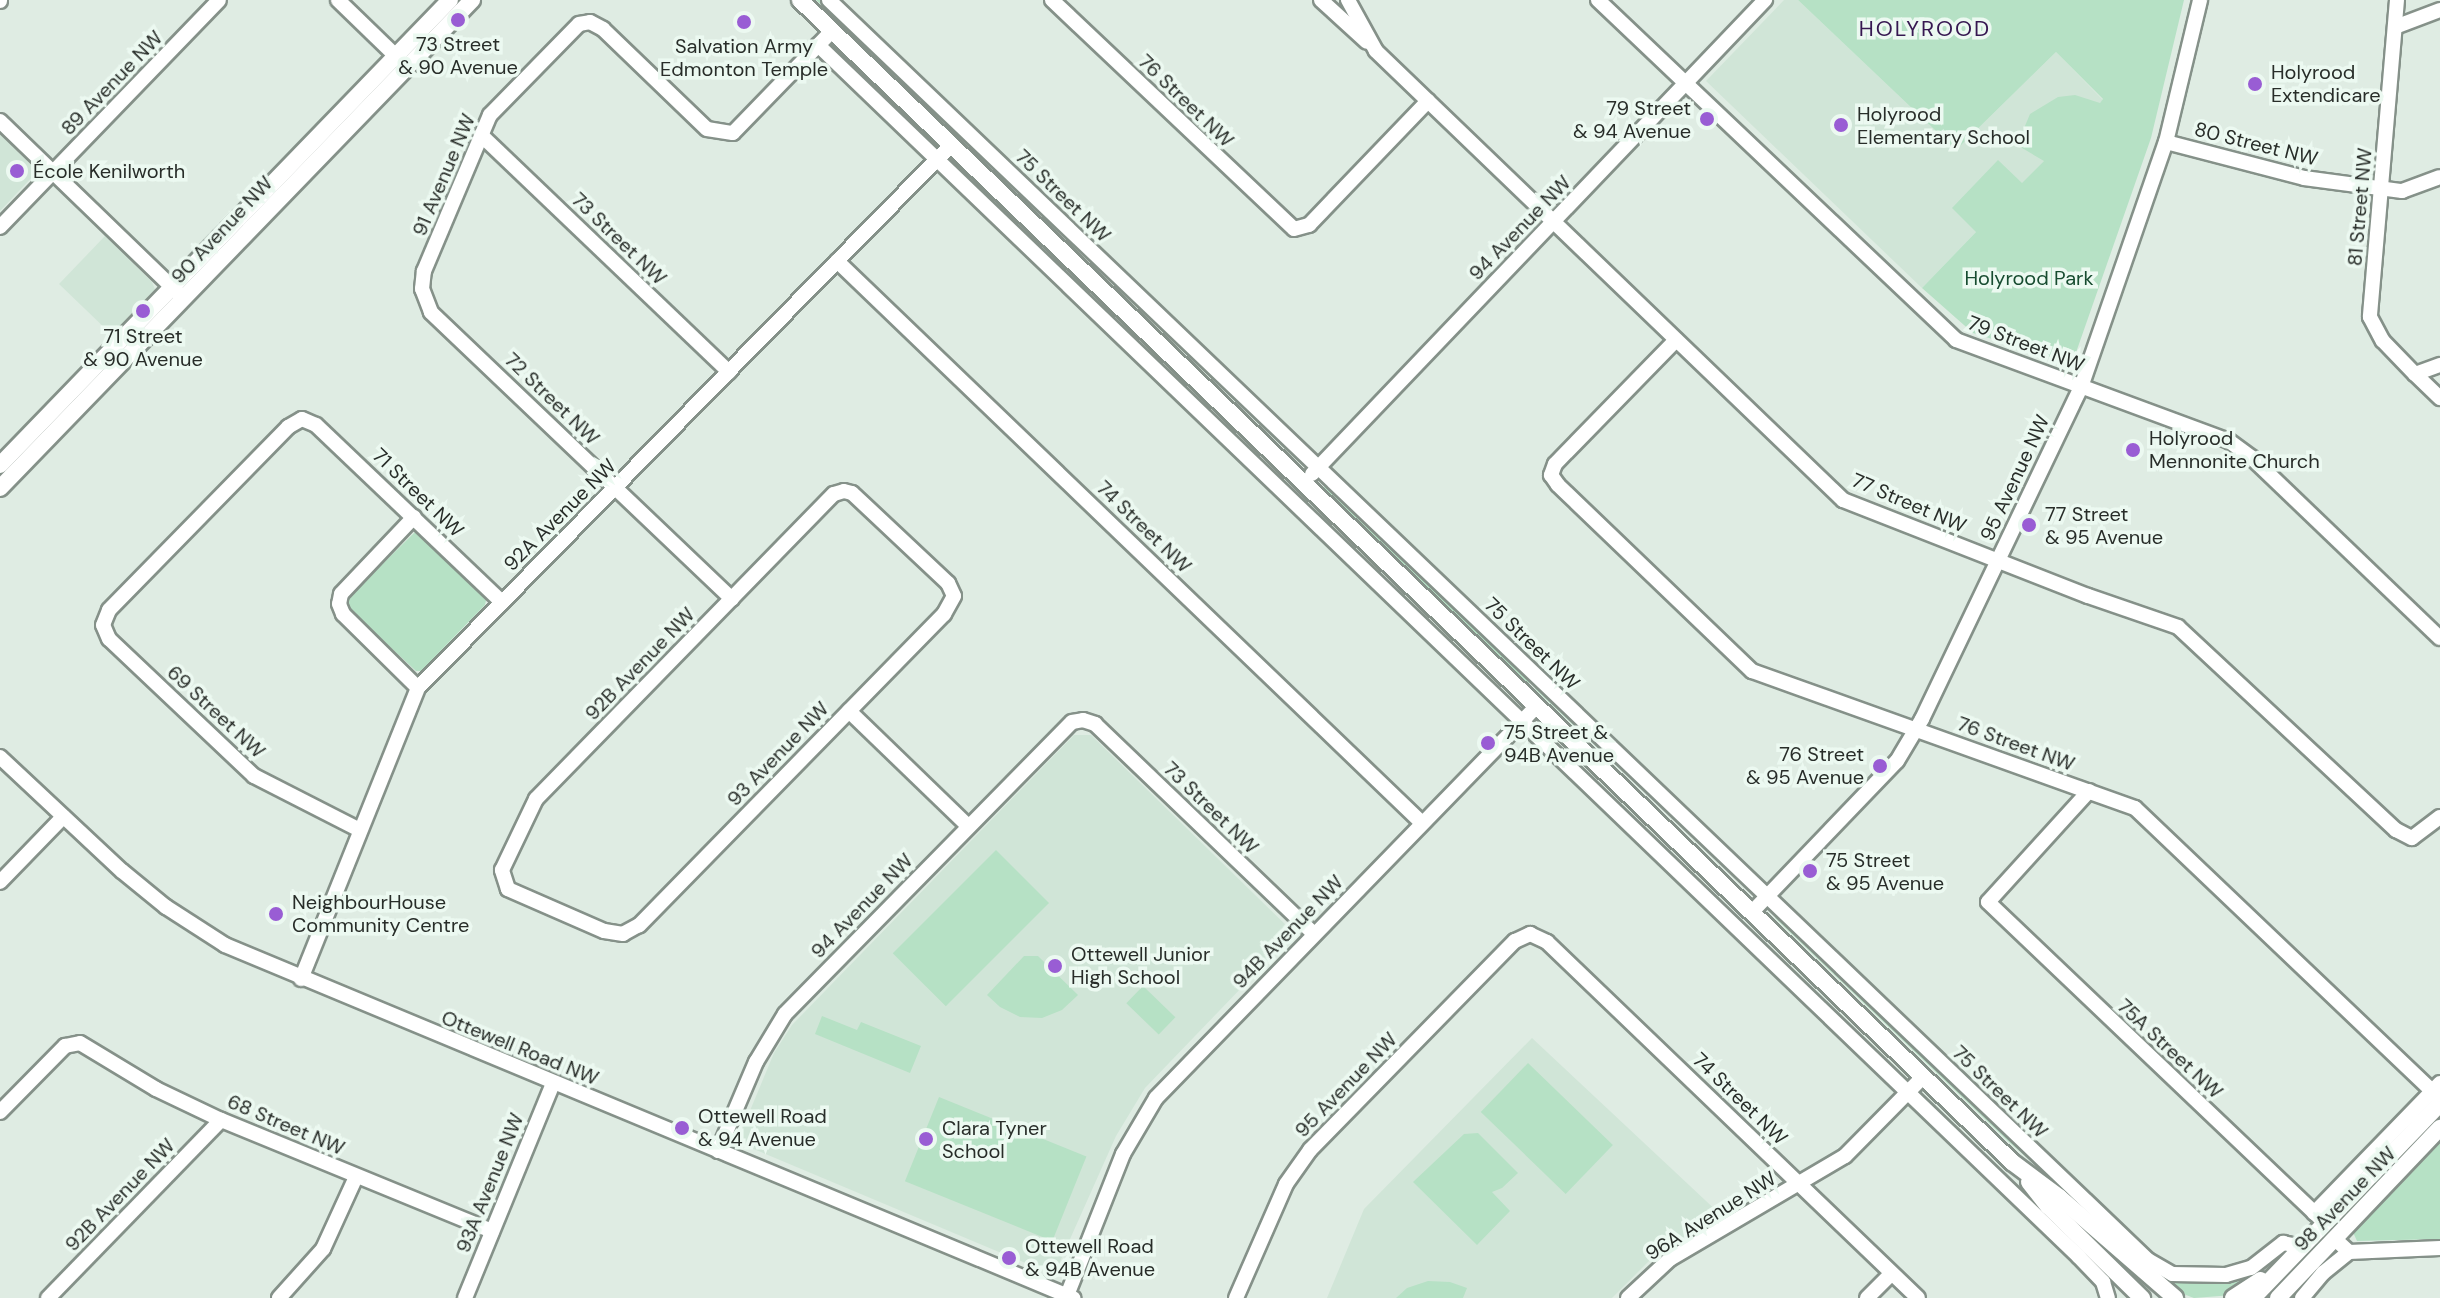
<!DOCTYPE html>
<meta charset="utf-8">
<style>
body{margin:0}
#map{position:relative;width:2440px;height:1298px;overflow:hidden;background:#dfece3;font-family:"DM Sans",sans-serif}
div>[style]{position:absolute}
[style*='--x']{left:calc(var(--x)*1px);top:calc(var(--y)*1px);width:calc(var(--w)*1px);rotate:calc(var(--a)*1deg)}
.built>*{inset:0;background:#d0e5d7}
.green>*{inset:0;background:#b6e1c5;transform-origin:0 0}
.roads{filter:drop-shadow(2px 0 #859189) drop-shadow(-2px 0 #859189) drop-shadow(0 2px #859189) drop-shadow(0 -2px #859189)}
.minor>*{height:14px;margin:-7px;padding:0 7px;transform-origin:7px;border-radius:7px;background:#fff}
.major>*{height:16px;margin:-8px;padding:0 8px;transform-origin:8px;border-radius:8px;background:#fff}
.dots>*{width:22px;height:22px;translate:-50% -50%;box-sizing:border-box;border:4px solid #ecf9f1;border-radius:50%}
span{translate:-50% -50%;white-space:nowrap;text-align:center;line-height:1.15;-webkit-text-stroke:7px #ecf9f1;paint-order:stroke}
.poi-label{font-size:20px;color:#282d29}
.left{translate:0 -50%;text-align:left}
.right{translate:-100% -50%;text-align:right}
.street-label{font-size:20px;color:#282d29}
.park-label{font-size:20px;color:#174c30}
.neighbourhood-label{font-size:22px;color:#361851;letter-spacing:2px}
</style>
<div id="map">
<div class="built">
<div style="clip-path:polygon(1784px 0,1798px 0,1956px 150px,2056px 52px,2103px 100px,1922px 288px,1706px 81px)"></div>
<div style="clip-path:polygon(0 134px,34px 168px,35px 174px,0 211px)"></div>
<div style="clip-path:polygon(105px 236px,152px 282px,156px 292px,122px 331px,111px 334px,59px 284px)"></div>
<div style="clip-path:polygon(1074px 735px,1091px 735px,1294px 933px,1145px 1088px,1116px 1136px,1054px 1275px,737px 1142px,774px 1053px,792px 1025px)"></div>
<div style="clip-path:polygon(1532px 1038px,1721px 1215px,1658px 1252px,1612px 1298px,1327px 1298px,1364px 1209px)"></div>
</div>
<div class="green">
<div style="clip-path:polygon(816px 0,823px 0,1306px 465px,1303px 466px)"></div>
<div style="clip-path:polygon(1798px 0,2184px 0,2151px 138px,2072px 364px,1973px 333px,1922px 288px,1976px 232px,1952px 208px,1998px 160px,2022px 183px,2044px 161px,2017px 145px,2030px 114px,2058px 97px,2075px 95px,2100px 103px,2103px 99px,2056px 52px,1956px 150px)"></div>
<div style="left:1327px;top:484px;width:284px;height:6px;rotate:44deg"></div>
<div style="clip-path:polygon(415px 532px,420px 533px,484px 594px,486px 600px,485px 605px,421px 671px,416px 671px,349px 609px,348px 602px,350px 596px)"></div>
<div style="clip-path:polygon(1538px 685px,1754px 892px,1753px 894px,1535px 689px)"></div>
<div style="left:996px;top:850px;width:75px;height:146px;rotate:45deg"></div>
<div style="clip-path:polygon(1777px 914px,2090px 1213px,2009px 1142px,1775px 918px)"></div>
<div style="clip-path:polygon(1024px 956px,1038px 956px,1078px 995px,1062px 1010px,1042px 1018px,1020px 1017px,1000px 1007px,987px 995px)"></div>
<div style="left:1143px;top:986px;width:45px;height:24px;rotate:44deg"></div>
<div style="clip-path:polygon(822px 1016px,857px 1030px,861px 1022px,921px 1046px,910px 1073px,815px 1034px)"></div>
<div style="left:1528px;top:1063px;width:118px;height:68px;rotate:44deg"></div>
<div style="left:939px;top:1097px;width:159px;height:91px;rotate:22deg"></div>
<div style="clip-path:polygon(1478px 1133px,1518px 1173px,1502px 1188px,1492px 1192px,1510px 1211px,1477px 1245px,1413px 1182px,1464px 1134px)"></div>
<div style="clip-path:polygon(2440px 1138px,2440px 1239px,2357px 1241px,2352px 1230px)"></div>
<div style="clip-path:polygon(2163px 1276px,2180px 1282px,2247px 1281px,2233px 1295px,2194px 1298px,2178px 1292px)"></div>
<div style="clip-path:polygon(1428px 1281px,1450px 1282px,1467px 1288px,1463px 1298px,1396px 1298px,1407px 1288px)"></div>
</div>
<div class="roads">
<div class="minor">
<div style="--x:338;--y:0;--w:92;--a:44.1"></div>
<div style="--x:829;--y:0;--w:1824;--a:43.69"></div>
<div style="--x:2148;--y:1260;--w:28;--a:30"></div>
<div style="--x:2172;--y:1274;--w:54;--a:1.1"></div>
<div style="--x:2226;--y:1275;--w:26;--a:-16"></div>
<div style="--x:2251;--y:1268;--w:41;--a:-38"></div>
<div style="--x:2283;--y:1243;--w:19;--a:12"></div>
<div style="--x:1052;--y:0;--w:333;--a:43.4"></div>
<div style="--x:1294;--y:229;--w:16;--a:-15"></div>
<div style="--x:1309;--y:225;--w:172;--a:-46.2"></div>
<div style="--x:1321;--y:0;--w:62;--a:42.4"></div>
<div style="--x:1348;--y:0;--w:58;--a:61.2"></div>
<div style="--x:1376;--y:51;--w:648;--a:43.87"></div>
<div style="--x:1843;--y:500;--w:263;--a:21.4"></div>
<div style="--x:2088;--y:596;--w:95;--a:19"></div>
<div style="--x:2178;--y:627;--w:298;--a:43"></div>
<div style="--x:2396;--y:830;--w:18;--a:27"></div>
<div style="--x:2412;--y:838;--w:35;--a:-37"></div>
<div style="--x:1598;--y:0;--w:494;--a:43.5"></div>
<div style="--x:1956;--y:340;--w:291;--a:20.3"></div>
<div style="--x:2229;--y:441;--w:29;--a:36"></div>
<div style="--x:2252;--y:458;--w:260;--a:43.8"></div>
<div style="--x:2397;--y:0;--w:318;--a:94.9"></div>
<div style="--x:2370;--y:317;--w:27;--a:62"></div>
<div style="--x:2383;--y:341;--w:46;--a:45.9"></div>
<div style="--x:2415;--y:374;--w:27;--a:-20"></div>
<div style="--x:0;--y:1;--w:1;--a:-90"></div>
<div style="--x:2395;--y:27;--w:48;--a:-20.7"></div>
<div style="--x:818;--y:45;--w:1749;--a:43.86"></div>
<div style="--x:2079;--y:1257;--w:35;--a:46"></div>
<div style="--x:2103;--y:1282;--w:17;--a:73"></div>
<div style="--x:0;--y:121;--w:248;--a:44"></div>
<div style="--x:481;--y:135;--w:343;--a:43.7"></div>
<div style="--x:2166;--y:142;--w:143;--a:14.6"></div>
<div style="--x:2304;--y:178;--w:99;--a:7.6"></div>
<div style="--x:2402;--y:191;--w:40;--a:-20.2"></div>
<div style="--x:0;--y:227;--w:315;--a:-46"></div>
<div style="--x:837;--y:261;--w:811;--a:43.85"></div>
<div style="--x:1676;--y:340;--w:173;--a:134.3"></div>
<div style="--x:1555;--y:464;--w:12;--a:110"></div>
<div style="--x:1551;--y:475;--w:12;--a:55"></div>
<div style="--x:1558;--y:485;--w:269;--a:43.8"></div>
<div style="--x:1752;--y:671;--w:407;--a:19.7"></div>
<div style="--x:2135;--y:808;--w:421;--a:43.6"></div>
<div style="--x:2415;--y:374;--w:35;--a:44"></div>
<div style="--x:1312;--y:474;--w:656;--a:-46.3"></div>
<div style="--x:844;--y:491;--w:8;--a:14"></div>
<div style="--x:852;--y:493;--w:132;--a:43.2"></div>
<div style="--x:948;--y:583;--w:14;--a:65"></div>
<div style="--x:954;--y:596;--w:21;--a:119"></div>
<div style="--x:944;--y:614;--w:436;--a:134.4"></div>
<div style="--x:639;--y:925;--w:18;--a:151"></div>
<div style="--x:623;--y:934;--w:19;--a:-171"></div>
<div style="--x:604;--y:931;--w:105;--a:-156.4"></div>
<div style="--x:508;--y:889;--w:20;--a:-108"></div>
<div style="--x:502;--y:870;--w:79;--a:-64.4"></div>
<div style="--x:536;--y:799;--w:426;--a:-45.7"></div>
<div style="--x:834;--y:494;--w:10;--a:-17"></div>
<div style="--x:414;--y:517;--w:106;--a:133.5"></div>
<div style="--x:341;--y:594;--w:10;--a:101"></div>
<div style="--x:339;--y:604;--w:11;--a:68"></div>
<div style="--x:343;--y:614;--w:105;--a:44.6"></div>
<div style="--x:732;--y:599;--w:416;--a:-136.4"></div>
<div style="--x:431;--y:312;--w:25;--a:-111"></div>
<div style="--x:422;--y:289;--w:18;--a:-84"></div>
<div style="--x:424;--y:271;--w:169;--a:-67.1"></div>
<div style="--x:490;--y:115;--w:127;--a:-45.6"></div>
<div style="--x:579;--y:24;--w:11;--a:-10"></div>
<div style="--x:590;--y:22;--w:15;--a:28"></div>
<div style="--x:603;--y:29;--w:144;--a:43.9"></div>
<div style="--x:707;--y:129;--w:26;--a:9"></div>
<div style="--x:733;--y:133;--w:142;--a:-45.9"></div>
<div style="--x:849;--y:711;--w:165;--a:44"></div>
<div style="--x:0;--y:757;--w:167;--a:43.1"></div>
<div style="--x:122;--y:871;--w:57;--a:39.3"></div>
<div style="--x:166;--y:907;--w:70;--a:32.8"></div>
<div style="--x:225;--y:945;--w:919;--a:22.6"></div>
<div style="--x:2089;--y:791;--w:150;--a:132.3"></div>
<div style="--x:1988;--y:902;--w:465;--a:43.6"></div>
<div style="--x:360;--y:830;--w:119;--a:-153"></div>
<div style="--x:254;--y:776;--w:199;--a:-136.6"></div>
<div style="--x:109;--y:639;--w:15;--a:-113"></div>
<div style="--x:103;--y:625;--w:16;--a:-68"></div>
<div style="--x:109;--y:610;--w:256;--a:-45.6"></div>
<div style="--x:288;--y:427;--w:16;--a:-30"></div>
<div style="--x:302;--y:419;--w:15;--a:23"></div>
<div style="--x:316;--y:425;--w:257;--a:43.6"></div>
<div style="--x:0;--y:882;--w:91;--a:-45.9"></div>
<div style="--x:1752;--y:912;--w:209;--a:-46.2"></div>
<div style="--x:1897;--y:761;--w:49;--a:-59.2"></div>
<div style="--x:1922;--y:719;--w:368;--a:-64.4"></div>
<div style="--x:2081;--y:387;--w:259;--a:-70.9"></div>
<div style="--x:2166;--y:142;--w:146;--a:-76.5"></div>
<div style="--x:301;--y:979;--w:314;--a:-68.1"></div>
<div style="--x:418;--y:688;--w:759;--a:-45.53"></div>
<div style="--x:0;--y:1112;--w:93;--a:-45.4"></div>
<div style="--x:65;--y:1046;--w:15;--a:-11"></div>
<div style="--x:80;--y:1043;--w:89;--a:31.2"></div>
<div style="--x:156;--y:1089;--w:72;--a:25.5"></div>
<div style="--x:221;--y:1120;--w:293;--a:22.3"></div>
<div style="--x:718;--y:1151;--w:97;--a:-66.9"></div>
<div style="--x:756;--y:1062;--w:56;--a:-58.9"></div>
<div style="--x:785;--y:1014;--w:409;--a:-45.5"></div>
<div style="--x:1072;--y:722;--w:11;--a:-10"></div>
<div style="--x:1083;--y:720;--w:13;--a:18"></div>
<div style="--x:1095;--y:724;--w:302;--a:43.8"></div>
<div style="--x:2314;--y:1213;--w:181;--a:-45.9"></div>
<div style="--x:2335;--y:1239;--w:19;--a:43"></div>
<div style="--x:2349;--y:1252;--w:91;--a:-2.5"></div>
<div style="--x:48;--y:1298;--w:248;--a:-45.8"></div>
<div style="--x:279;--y:1298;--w:66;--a:-48.1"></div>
<div style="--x:323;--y:1249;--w:79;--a:-65.4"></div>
<div style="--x:465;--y:1298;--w:232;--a:-67.7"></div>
<div style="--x:1066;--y:1298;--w:155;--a:-68.4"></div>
<div style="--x:1123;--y:1154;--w:65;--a:-59.5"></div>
<div style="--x:1156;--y:1098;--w:547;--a:-45.82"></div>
<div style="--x:1236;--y:1298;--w:124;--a:-66.3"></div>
<div style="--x:1286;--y:1184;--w:42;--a:-54.8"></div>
<div style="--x:1310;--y:1150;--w:293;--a:-45.6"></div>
<div style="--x:1515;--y:941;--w:17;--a:-25"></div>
<div style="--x:1530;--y:934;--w:19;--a:25"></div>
<div style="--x:1547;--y:942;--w:514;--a:43.82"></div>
<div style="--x:1628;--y:1298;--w:57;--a:-42.9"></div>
<div style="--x:1670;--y:1259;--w:203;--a:-30.5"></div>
<div style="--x:1845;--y:1156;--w:112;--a:-45.4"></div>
<div style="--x:1867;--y:1298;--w:35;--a:-45"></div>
<div style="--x:2302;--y:1298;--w:33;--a:-50"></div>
<div style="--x:2323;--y:1273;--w:33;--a:-39"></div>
</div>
<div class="major">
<div style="--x:800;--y:0;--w:1679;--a:43.79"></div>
<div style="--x:2012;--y:1162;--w:59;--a:36.7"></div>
<div style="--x:2059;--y:1197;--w:154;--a:41"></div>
<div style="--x:0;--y:465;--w:647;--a:-45.94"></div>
<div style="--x:0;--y:488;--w:679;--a:-45.95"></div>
<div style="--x:2029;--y:1182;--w:31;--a:52"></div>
<div style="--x:2048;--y:1206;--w:132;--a:44.4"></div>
<div style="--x:2233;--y:1298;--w:33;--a:-33"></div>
<div style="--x:2253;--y:1298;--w:269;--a:-46.1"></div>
<div style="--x:2278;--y:1298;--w:235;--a:-46.4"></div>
</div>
</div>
<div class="dots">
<div style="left:458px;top:20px;background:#995dd4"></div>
<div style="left:744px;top:22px;background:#995dd4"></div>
<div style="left:2255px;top:84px;background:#995dd4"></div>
<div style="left:1707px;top:119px;background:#995dd4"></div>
<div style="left:1841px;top:125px;background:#995dd4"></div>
<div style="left:17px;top:171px;background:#995dd4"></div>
<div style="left:143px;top:311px;background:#995dd4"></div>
<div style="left:2133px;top:450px;background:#995dd4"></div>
<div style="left:2029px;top:525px;background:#995dd4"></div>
<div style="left:1488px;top:743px;background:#995dd4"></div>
<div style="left:1880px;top:766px;background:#995dd4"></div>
<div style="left:1810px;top:871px;background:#995dd4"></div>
<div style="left:276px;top:914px;background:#995dd4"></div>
<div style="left:1055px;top:966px;background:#995dd4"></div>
<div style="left:682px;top:1128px;background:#995dd4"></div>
<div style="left:926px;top:1139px;background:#995dd4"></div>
<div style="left:1009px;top:1258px;background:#995dd4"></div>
</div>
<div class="poi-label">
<span style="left:458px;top:56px">73 Street<br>&amp; 90 Avenue</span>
<span style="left:744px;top:58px">Salvation Army<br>Edmonton Temple</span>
<span class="left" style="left:2271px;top:84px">Holyrood<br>Extendicare</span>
<span class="right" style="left:1691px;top:120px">79 Street<br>&amp; 94 Avenue</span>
<span class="left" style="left:1857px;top:126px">Holyrood<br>Elementary School</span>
<span class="left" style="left:33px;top:171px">École Kenilworth</span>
<span style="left:143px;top:348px">71 Street<br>&amp; 90 Avenue</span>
<span class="left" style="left:2149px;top:450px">Holyrood<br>Mennonite Church</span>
<span class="left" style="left:2045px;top:526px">77 Street<br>&amp; 95 Avenue</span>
<span class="left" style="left:1504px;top:744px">75 Street &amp;<br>94B Avenue</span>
<span class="right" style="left:1864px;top:766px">76 Street<br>&amp; 95 Avenue</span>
<span class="left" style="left:1826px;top:872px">75 Street<br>&amp; 95 Avenue</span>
<span class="left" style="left:292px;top:914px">NeighbourHouse<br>Community Centre</span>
<span class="left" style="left:1071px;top:966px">Ottewell Junior<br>High School</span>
<span class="left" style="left:698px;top:1128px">Ottewell Road<br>&amp; 94 Avenue</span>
<span class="left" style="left:942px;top:1140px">Clara Tyner<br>School</span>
<span class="left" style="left:1025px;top:1258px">Ottewell Road<br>&amp; 94B Avenue</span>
</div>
<div class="street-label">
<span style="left:112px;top:83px;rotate:-46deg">89 Avenue NW</span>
<span style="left:1186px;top:101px;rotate:44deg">76 Street NW</span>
<span style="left:2256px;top:144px;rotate:14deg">80 Street NW</span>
<span style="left:444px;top:175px;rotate:-67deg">91 Avenue NW</span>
<span style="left:1063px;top:196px;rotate:44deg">75 Street NW</span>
<span style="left:2360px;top:207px;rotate:-85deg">81 Street NW</span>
<span style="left:1520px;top:228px;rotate:-46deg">94 Avenue NW</span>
<span style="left:222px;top:230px;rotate:-47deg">90 Avenue NW</span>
<span style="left:619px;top:239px;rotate:44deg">73 Street NW</span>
<span style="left:2026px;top:344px;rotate:21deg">79 Street NW</span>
<span style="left:552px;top:399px;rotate:44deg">72 Street NW</span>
<span style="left:2015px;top:478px;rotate:-65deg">95 Avenue NW</span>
<span style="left:418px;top:493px;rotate:44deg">71 Street NW</span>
<span style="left:1909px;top:503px;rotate:23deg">77 Street NW</span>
<span style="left:560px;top:515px;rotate:-45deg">92A Avenue NW</span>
<span style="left:1144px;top:527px;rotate:44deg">74 Street NW</span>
<span style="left:1532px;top:644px;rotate:44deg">75 Street NW</span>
<span style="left:640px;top:664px;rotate:-46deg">92B Avenue NW</span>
<span style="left:216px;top:712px;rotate:43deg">69 Street NW</span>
<span style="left:2016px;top:744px;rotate:20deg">76 Street NW</span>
<span style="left:778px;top:754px;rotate:-46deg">93 Avenue NW</span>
<span style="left:1211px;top:808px;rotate:44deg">73 Street NW</span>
<span style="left:862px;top:906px;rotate:-46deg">94 Avenue NW</span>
<span style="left:1288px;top:932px;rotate:-46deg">94B Avenue NW</span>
<span style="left:520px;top:1048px;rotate:22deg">Ottewell Road NW</span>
<span style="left:2170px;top:1049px;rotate:43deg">75A Street NW</span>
<span style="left:1346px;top:1085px;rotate:-46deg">95 Avenue NW</span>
<span style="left:2000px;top:1092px;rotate:44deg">75 Street NW</span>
<span style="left:1740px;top:1099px;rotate:44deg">74 Street NW</span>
<span style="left:286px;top:1125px;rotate:23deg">68 Street NW</span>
<span style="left:490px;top:1183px;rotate:-68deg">93A Avenue NW</span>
<span style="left:120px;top:1195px;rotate:-46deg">92B Avenue NW</span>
<span style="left:2345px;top:1199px;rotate:-46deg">98 Avenue NW</span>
<span style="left:1711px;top:1216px;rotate:-32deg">96A Avenue NW</span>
</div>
<div class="park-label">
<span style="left:2029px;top:278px">Holyrood Park</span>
</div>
<div class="neighbourhood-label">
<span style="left:1925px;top:29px">HOLYROOD</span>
</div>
</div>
